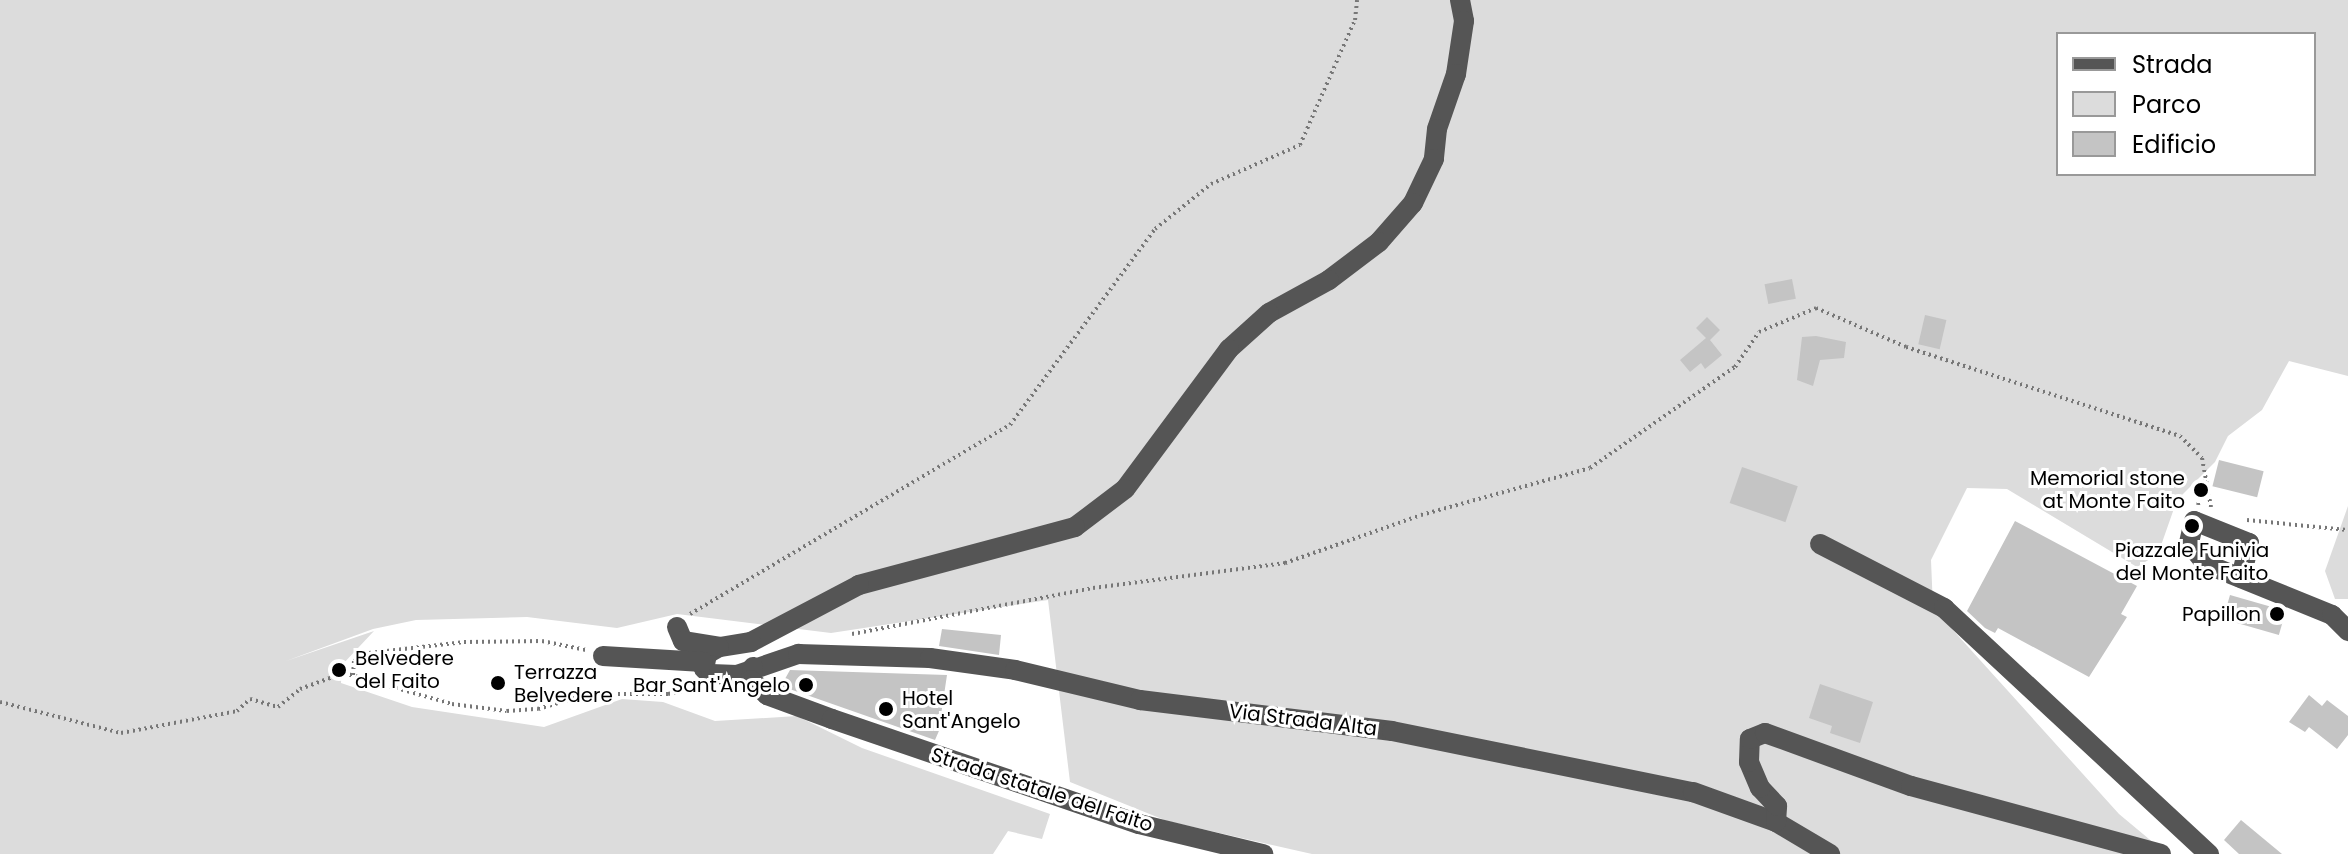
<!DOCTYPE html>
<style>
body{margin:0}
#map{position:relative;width:2348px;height:854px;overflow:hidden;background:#fff;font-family:Poppins,sans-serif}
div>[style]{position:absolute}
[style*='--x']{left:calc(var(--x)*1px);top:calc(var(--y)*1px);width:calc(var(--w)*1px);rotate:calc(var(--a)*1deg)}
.green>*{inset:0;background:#dcdcdc}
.building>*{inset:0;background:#c4c4c4;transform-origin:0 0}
.path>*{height:4px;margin-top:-2px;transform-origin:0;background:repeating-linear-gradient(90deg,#777 0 2px,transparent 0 6px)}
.minor>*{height:20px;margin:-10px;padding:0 10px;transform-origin:10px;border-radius:10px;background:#555}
.dots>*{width:22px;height:22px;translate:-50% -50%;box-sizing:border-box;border:4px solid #fff;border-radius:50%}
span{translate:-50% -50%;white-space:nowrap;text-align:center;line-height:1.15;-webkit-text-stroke:6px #fff;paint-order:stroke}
.poi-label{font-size:20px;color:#000}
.right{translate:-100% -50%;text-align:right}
.left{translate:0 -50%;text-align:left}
.street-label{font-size:20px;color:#000}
.legend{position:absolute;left:2056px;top:32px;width:260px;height:144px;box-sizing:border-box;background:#fff;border:2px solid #999;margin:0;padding:10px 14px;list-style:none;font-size:24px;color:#000}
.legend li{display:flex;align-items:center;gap:16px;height:40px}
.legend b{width:40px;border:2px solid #999}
</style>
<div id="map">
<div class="green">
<div style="clip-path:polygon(evenodd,0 0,2348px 0,2348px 376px,2289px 361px,2262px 410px,2228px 436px,2215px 462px,2177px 500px,2158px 554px,2137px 567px,2007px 489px,1967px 488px,1931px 560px,1933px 608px,2119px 814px,2167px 854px,1312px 854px,1167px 821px,1070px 782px,1048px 600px,831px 633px,677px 614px,617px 628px,527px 617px,416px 620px,373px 629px,286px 661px,374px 631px,342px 665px,341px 683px,412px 707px,544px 727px,622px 699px,663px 702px,715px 721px,797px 716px,862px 748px,1050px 814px,1042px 839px,1008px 831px,993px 854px,0 854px,0 0,2058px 34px,2314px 34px,2314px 174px,2058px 174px,2058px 34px)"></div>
<div style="clip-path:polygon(2348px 506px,2348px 599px,2335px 599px,2325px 571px)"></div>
</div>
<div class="building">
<div style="left:1792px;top:279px;width:20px;height:28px;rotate:79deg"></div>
<div style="left:1925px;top:315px;width:22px;height:30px;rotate:13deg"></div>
<div style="clip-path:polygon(1707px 317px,1720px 330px,1710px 340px,1722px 355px,1705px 369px,1701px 363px,1690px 372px,1680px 360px,1706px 338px,1696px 328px)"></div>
<div style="clip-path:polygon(1816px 336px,1846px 342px,1844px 358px,1820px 360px,1813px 386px,1797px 380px,1802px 337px)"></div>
<div style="left:2219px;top:460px;width:46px;height:27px;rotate:14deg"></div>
<div style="left:1742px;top:467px;width:59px;height:38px;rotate:19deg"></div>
<div style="clip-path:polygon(2015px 521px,2137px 586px,2121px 614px,2127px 617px,2089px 677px,1998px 628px,1995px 633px,1985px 628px,1967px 611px)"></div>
<div style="left:2230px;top:595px;width:58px;height:25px;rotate:16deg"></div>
<div style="clip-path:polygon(942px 629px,1001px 635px,999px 655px,939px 646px)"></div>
<div style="clip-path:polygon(790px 670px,947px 675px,941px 715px,945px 717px,935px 740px,781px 686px)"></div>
<div style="clip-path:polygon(1820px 684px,1873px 702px,1860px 743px,1830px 733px,1832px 726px,1809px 718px)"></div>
<div style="clip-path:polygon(2309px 695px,2322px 706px,2327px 700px,2348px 716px,2348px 735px,2337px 749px,2309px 727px,2305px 732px,2289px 722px)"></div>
<div style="clip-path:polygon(2241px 820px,2282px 854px,2239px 854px,2224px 840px)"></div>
</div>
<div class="path">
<div style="--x:2198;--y:505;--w:28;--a:-73"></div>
<div style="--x:2247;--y:520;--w:101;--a:5.7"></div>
<div style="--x:690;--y:614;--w:372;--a:-30.6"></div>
<div style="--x:1010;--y:425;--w:244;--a:-53.5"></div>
<div style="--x:1155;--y:229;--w:72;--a:-38.8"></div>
<div style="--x:1211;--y:184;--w:97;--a:-23.7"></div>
<div style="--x:1300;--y:145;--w:137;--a:-66.3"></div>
<div style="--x:1355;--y:20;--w:20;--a:-84"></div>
<div style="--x:852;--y:634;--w:245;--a:-10.8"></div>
<div style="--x:1093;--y:588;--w:194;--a:-7.4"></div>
<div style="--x:1285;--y:563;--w:144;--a:-19.4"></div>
<div style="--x:1421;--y:515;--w:175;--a:-15.5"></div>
<div style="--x:1590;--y:468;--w:177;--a:-34.9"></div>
<div style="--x:1735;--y:367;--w:42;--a:-55.6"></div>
<div style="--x:1759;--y:332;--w:62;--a:-22.8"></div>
<div style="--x:1816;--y:308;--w:98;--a:23.4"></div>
<div style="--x:1906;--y:347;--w:288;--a:18"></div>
<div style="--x:2180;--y:436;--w:31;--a:45"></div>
<div style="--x:2202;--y:458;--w:50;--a:79.6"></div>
<div style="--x:353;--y:675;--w:14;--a:-86"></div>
<div style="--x:354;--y:661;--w:17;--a:-28"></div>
<div style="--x:369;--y:653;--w:96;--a:-6.6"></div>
<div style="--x:464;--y:642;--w:78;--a:-0.7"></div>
<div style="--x:542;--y:641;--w:45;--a:11.6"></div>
<div style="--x:0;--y:702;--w:125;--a:14.4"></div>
<div style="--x:121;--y:733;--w:118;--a:-10.7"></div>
<div style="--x:237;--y:711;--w:18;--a:-43"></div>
<div style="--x:250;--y:699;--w:29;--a:16"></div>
<div style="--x:278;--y:707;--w:28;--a:-39"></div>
<div style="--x:300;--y:689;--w:47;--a:-20"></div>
<div style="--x:344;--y:673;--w:112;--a:16"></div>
<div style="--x:452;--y:704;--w:55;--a:7.3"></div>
<div style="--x:507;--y:711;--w:31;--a:-4"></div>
<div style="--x:538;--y:709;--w:52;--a:-16.7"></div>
<div style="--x:588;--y:694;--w:80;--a:0"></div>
<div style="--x:668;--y:694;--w:31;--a:-11"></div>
</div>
<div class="minor">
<div style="--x:1460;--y:0;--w:21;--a:79"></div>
<div style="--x:1464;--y:21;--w:54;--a:98.6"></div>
<div style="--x:1456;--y:74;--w:58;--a:109.1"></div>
<div style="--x:1437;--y:129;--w:30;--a:96"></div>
<div style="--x:1434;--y:159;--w:49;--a:115.5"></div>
<div style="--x:1413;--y:203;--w:52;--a:131.1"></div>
<div style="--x:1379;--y:242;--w:63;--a:142.8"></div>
<div style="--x:1329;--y:280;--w:68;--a:151.2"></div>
<div style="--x:1269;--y:313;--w:54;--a:138"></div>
<div style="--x:1229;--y:349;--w:174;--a:126.6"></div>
<div style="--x:1125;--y:489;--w:63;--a:142.8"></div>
<div style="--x:1075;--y:527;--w:224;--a:165"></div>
<div style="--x:859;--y:585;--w:122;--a:152.2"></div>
<div style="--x:751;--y:642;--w:32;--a:171"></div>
<div style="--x:719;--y:647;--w:14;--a:150"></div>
<div style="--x:707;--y:654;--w:15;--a:101"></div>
<div style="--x:704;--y:669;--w:9;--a:36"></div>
<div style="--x:711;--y:674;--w:26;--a:2"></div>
<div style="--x:737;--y:675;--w:65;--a:-19"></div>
<div style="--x:798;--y:654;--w:132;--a:1.7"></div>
<div style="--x:930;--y:658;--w:86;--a:8"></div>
<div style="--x:1015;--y:670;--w:129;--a:13.5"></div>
<div style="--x:1140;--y:700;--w:254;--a:7"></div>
<div style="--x:1392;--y:731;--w:307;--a:11.5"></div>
<div style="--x:1693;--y:792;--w:88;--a:19.9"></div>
<div style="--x:1776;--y:822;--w:63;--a:30.7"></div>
<div style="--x:1820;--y:544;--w:140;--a:27.3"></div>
<div style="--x:1944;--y:608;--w:362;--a:42.9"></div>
<div style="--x:2241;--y:578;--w:36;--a:-77"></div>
<div style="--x:2249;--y:543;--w:59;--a:-158.2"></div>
<div style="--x:2194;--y:521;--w:23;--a:103"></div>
<div style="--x:2189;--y:543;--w:27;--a:51"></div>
<div style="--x:2206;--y:564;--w:136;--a:22"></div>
<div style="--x:2332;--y:615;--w:23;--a:45"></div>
<div style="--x:677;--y:627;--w:15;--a:67"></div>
<div style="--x:683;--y:641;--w:36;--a:9"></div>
<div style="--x:603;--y:656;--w:100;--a:3.4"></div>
<div style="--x:753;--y:667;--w:13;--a:99"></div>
<div style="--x:751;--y:680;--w:22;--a:43"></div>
<div style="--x:767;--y:695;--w:69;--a:20.3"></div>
<div style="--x:832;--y:719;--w:324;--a:18.9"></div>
<div style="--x:1139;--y:824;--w:128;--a:13.6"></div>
<div style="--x:1776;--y:822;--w:16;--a:-86"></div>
<div style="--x:1777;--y:806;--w:25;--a:-133"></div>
<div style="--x:1760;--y:788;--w:28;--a:-113"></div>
<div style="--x:1749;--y:762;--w:23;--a:-88"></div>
<div style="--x:1750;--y:739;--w:16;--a:-22"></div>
<div style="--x:1765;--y:733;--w:155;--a:20"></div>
<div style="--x:1911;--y:786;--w:259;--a:15.2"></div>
</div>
<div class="dots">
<div style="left:2201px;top:490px;background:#000"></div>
<div style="left:2192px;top:526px;background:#000"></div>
<div style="left:2277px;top:614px;background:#000"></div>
<div style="left:339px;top:670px;background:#000"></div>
<div style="left:498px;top:683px;background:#000"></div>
<div style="left:806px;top:685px;background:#000"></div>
<div style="left:886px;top:709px;background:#000"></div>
</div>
<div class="poi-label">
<span class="right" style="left:2185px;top:490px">Memorial stone<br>at Monte Faito</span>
<span style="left:2192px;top:562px">Piazzale Funivia<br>del Monte Faito</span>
<span class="right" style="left:2261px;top:614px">Papillon</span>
<span class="left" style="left:355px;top:670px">Belvedere<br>del Faito</span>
<span class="left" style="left:514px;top:684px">Terrazza<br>Belvedere</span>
<span class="right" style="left:790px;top:685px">Bar Sant'Angelo</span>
<span class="left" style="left:902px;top:710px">Hotel<br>Sant'Angelo</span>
</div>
<div class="street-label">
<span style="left:1303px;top:720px;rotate:7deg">Via Strada Alta</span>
<span style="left:1042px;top:790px;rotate:18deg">Strada statale del Faito</span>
</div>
<ul class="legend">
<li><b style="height:10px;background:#555"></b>Strada</li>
<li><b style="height:22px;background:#dcdcdc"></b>Parco</li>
<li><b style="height:22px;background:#c4c4c4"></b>Edificio</li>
</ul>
</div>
